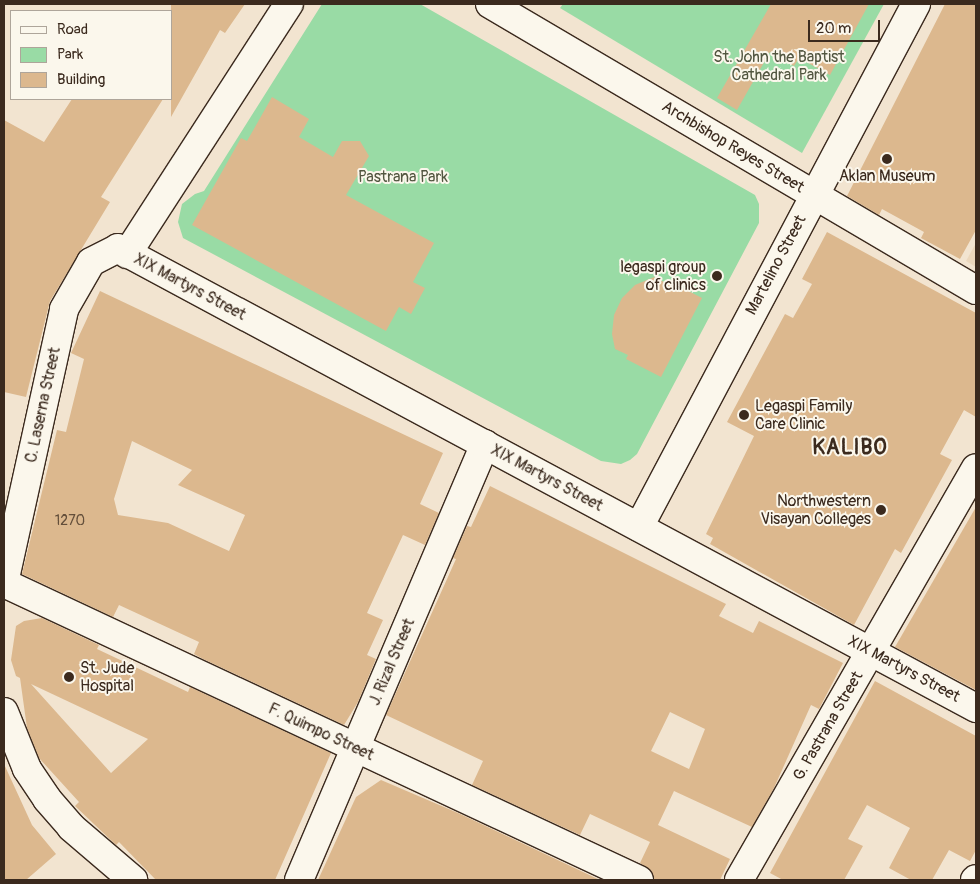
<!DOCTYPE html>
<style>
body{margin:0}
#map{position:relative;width:980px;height:884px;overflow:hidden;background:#f2e4d0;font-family:Pangolin,sans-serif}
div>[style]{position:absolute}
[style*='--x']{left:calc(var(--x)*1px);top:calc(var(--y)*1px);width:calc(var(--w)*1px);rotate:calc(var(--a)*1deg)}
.built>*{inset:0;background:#ebd7bc}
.green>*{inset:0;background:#99dba5}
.building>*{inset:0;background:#dcb88e}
.roads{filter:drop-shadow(1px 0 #3b2a1e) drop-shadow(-1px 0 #3b2a1e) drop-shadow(0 1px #3b2a1e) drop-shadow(0 -1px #3b2a1e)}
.minor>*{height:28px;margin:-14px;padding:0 14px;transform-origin:14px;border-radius:14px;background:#fbf7ec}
.tertiary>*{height:28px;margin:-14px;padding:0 14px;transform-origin:14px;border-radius:14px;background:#fbf7ec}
.dots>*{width:14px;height:14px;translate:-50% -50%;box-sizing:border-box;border:2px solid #fbf7ec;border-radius:50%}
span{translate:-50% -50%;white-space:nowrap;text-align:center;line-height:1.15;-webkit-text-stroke:4px #fbf7ec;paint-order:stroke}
.number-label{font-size:14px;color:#634e3a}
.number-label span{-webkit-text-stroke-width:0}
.park-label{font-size:16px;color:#525640}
.street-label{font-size:16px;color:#3b2a1e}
.poi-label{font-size:16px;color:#3b2a1e}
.right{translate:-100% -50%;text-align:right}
.left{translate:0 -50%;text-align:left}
.district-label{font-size:21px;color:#3b2a1e;font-weight:700;letter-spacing:1px}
.frame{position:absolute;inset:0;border:5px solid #3b2a1e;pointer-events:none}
.legend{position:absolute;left:10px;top:10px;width:162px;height:90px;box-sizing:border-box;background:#fbf7ec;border:1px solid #aea59a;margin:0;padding:6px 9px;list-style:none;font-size:15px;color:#3b2a1e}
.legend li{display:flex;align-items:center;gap:10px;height:25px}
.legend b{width:25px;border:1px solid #aea59a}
.scale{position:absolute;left:808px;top:20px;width:72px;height:22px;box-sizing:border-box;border:2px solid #3b2a1e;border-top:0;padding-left:6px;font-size:15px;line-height:18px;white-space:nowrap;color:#3b2a1e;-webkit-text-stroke:4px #fbf7ec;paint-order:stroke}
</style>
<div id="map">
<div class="built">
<div style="clip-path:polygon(976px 243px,976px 267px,966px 261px)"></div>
</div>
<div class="green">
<div style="clip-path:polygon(322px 4px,420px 4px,755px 195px,759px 204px,759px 223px,637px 454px,630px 460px,621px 464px,601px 461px,183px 238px,178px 222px,182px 204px,195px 194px,204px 191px)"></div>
<div style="clip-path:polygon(563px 4px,884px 4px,802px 153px,560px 8px)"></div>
</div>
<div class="building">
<div style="clip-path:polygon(171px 4px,245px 4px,225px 33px,220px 30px,171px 117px)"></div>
<div style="clip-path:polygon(771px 4px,869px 4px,830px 75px,799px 58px,794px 66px,770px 52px,737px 110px,717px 98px)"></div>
<div style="clip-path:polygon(945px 4px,976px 4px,976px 230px,960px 259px,921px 238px,924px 232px,882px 209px,879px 215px,847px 196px)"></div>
<div style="clip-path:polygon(272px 97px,309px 119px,299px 137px,333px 157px,342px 141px,360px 141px,369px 156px,346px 195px,434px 243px,413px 282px,425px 288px,411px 314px,399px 307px,386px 331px,192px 225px,241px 138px,247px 141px)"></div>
<div style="clip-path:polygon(72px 99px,163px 99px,101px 197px,110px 202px,50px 301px,26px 397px,4px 392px,4px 120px,44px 142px)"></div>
<div style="clip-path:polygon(827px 232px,976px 313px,976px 417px,964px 410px,940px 454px,952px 460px,901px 553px,895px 549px,854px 625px,710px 544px,713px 538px,706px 534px,754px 436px,727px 422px,785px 314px,793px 318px,812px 284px,802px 279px)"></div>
<div style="clip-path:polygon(654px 277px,666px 283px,667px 280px,702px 298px,661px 377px,626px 359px,628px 355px,615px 349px,612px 334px,614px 315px,622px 298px,635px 285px)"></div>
<div style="clip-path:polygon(evenodd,100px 291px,443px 453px,420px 504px,439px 513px,425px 545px,403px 535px,367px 613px,383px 620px,367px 655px,376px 659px,358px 702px,344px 725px,203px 659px,194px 654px,199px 642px,119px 605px,113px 617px,22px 574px,57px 430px,66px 432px,84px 359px,71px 353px,100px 291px,132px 441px,192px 470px,178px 485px,245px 515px,229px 551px,168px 523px,118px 515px,114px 499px,132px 441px)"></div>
<div style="clip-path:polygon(evenodd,490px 486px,726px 604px,719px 616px,753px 633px,759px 621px,843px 663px,819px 709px,811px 705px,774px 788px,752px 827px,674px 791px,658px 825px,730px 859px,720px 880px,654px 880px,651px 871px,640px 863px,650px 842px,590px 814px,580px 835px,472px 785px,483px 761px,386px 715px,456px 559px,453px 558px,467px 526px,471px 527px,490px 486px,670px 712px,705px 729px,689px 769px,651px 751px,670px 712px)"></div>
<div style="clip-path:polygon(976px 507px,976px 690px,895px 647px)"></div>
<div style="clip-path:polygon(evenodd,42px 618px,99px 645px,97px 649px,188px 692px,190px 687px,331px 753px,275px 880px,156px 880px,119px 842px,116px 845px,75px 806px,79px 802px,39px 758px,27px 728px,20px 678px,16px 676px,11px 660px,16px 626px,24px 621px,42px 618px,31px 684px,148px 739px,111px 773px,31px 684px)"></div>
<div style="clip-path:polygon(875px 681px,976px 736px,976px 850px,970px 861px,949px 850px,932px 880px,911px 880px,889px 868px,910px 828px,867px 805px,848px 839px,863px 846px,844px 880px,783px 880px,770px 873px)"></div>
<div style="clip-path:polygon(4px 764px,32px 825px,56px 854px,26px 880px,4px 880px)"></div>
<div style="clip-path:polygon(381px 780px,458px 813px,600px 880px,318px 880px,356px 797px)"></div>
</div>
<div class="roads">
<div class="minor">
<div style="--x:639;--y:527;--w:592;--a:-62.09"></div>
<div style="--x:4;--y:583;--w:701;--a:25.07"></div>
<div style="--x:299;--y:880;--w:474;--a:-66.9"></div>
</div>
<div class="tertiary">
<div style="--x:490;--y:4;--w:564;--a:30.48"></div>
<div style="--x:127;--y:254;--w:298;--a:-57.1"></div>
<div style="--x:4;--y:583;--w:280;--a:-77.6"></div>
<div style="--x:64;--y:309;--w:54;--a:-60.1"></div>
<div style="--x:91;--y:262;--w:30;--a:-27"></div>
<div style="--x:118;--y:248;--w:974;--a:28.2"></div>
<div style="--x:4;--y:712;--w:61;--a:68"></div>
<div style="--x:27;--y:769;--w:36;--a:56"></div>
<div style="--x:47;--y:799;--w:37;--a:49"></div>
<div style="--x:71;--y:827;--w:82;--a:40.5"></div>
<div style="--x:739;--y:880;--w:475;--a:-60.1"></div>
<div style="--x:975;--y:880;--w:1;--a:-45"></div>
</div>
</div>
<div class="dots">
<div style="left:887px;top:159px;background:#3b2a1e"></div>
<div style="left:717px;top:276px;background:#3b2a1e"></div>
<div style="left:744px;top:415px;background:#3b2a1e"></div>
<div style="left:881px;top:510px;background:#3b2a1e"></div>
<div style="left:69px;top:677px;background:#3b2a1e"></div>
</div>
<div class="number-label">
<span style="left:70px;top:521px">1270</span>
</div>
<div class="park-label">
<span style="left:779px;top:66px">St. John the Baptist<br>Cathedral Park</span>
<span style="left:403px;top:177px">Pastrana Park</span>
</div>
<div class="street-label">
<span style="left:733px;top:147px;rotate:31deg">Archbishop Reyes Street</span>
<span style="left:776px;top:265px;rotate:-62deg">Martelino Street</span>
<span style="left:190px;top:287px;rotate:28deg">XIX Martyrs Street</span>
<span style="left:43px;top:405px;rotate:-78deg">C. Laserna Street</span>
<span style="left:547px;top:478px;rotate:28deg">XIX Martyrs Street</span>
<span style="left:392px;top:662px;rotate:-67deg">J. Rizal Street</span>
<span style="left:904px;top:669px;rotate:28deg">XIX Martyrs Street</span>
<span style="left:828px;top:726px;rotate:-60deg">G. Pastrana Street</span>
<span style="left:321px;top:732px;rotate:25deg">F. Quimpo Street</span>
</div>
<div class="poi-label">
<span style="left:887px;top:176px">Aklan Museum</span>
<span class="right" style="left:706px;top:276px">legaspi group<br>of clinics</span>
<span class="left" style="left:755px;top:415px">Legaspi Family<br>Care Clinic</span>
<span class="right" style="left:871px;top:510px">Northwestern<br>Visayan Colleges</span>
<span class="left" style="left:80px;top:677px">St. Jude<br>Hospital</span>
</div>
<div class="district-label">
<span style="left:850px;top:448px">KALIBO</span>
</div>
<div class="frame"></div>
<ul class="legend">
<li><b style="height:6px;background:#fbf7ec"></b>Road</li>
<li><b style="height:14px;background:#99dba5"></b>Park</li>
<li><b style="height:14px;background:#dcb88e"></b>Building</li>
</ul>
<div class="scale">20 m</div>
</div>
